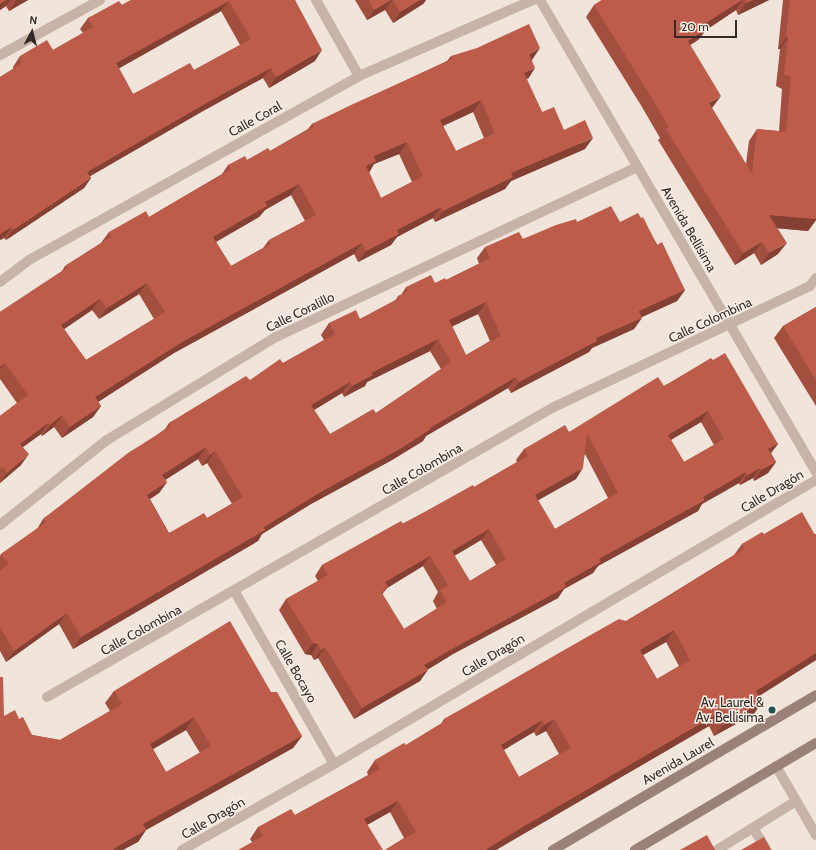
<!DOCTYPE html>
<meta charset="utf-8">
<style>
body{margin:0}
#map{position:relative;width:816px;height:850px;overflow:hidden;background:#f0e4db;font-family:Cabin,sans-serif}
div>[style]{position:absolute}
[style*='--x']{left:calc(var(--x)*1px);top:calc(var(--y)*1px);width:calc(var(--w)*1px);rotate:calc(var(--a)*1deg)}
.lane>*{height:10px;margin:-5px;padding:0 5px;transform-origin:5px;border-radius:5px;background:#c7b3a8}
.street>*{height:10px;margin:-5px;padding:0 5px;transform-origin:5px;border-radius:5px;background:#c7b3a8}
.secondary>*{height:10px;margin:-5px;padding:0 5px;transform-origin:5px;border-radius:5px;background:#9b8279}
.wall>*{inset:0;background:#a34f40}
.shaded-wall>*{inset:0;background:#854034}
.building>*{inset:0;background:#be5c4b}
.dots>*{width:11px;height:11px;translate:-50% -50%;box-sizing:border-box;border:2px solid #f8efe7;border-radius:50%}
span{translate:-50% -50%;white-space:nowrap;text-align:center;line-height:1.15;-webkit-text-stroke:3px #f8efe7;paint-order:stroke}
.street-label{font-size:13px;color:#342a28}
.poi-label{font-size:13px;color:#342a28}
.right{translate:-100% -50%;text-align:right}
.north{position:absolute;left:12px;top:12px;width:40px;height:40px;-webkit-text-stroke:3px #f8efe7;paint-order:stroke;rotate:7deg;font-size:11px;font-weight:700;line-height:16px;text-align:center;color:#342a28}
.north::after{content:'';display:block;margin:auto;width:14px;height:18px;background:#342a28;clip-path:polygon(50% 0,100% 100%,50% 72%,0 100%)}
.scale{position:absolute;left:674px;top:20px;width:63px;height:18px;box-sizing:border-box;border:2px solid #342a28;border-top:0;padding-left:5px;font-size:12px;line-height:14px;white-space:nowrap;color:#342a28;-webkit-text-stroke:3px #f8efe7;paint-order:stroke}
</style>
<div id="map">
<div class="lane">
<div style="--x:776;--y:766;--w:80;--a:59.9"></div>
<div style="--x:753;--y:828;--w:26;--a:58"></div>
<div style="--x:717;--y:850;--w:93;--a:-31.8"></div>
</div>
<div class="street">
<div style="--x:316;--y:0;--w:87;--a:60.5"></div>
<div style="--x:540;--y:0;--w:547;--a:59.68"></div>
<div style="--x:0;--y:55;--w:114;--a:-28.8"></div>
<div style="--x:0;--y:282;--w:36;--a:-37"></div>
<div style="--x:29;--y:260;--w:378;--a:-29.1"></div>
<div style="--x:359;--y:76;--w:190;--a:-23.6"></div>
<div style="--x:0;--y:525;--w:137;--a:-38.5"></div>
<div style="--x:107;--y:440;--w:198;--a:-31.4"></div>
<div style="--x:276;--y:337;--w:399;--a:-25.2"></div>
<div style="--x:235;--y:592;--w:198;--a:60.1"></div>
<div style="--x:47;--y:697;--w:584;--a:-29.77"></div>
<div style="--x:554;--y:407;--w:283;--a:-25.3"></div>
<div style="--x:810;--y:286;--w:10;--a:-53"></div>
<div style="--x:182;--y:850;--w:175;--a:-29.5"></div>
<div style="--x:334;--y:764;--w:559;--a:-30.51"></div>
</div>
<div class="secondary">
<div style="--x:553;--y:850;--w:305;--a:-30.5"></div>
<div style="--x:635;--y:850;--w:210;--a:-30.6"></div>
</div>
<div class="wall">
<div style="clip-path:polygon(0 0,28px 0,9px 11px,6px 6px,0 10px)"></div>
<div style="clip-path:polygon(evenodd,131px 0,295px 0,315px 61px,269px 88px,263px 78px,203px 111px,90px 176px,91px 178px,84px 188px,6px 240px,4px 238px,0 240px,0 77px,13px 69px,13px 67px,20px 56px,53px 50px,83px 33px,80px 29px,88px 18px,122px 5px,131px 0,221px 11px,240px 45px,194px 70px,133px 94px,119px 68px,221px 11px)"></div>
<div style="clip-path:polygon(355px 0,426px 0,423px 4px,393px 23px,385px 10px,367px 20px)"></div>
<div style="clip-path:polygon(602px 0,769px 0,738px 15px,736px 10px,706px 30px,698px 40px,690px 45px,712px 108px,746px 164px,749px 141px,757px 129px,779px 131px,782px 89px,776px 86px,780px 49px,778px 49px,783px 0,816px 0,816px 220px,808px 231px,778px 228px,778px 254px,761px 265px,754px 253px,735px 265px,658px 140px,660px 138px,642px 107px,586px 17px,594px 5px)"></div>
<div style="clip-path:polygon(evenodd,451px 56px,532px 60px,527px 80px,542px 112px,564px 130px,585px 149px,511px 181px,505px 189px,435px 222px,433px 218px,397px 237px,391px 245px,358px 262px,354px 254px,174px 353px,98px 402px,101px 406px,93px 417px,62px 438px,54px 427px,42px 436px,41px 434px,23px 447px,21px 465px,0 483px,0 416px,17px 403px,0 379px,0 312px,62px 271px,65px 266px,101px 243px,109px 232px,149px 217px,222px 174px,228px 165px,247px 160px,270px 151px,308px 129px,312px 124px,447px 61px,451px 56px,473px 112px,484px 138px,456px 151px,443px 126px,473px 112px,451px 56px,399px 154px,412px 182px,381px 198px,369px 172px,374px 164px,399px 154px,451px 56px,291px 195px,305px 221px,269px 240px,263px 248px,231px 266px,216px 242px,259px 217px,265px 210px,291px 195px,451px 56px,139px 294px,154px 319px,86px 360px,64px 329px,92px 310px,99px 319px,139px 294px)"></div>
<div style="clip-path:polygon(evenodd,641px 218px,685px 290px,677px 301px,642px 317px,634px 329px,592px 348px,589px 352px,511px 393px,508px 388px,426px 436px,423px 441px,392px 460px,311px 504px,262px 534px,258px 541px,73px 649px,59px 624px,6px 662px,0 651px,0 556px,1px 554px,37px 529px,43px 519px,165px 429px,169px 423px,283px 363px,324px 340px,321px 335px,329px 323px,360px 319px,395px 301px,398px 296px,401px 295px,406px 287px,435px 283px,446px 280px,479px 264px,477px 258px,485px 247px,523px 239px,577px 222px,620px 222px,641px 218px,478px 314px,490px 341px,466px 355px,452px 326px,478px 314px,641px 218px,430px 351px,441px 369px,376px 413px,330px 434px,314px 410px,342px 393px,344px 397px,365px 386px,367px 382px,430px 351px,641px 218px,198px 459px,202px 466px,207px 463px,232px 504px,207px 518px,169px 533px,150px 499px,159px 493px,167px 482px,165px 480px,198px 459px)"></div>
<div style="clip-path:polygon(816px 307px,816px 406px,774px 338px,783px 326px)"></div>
<div style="clip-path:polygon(evenodd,713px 360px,778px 444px,771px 453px,776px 462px,768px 473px,754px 481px,753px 478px,740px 485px,739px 483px,702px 504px,698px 511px,598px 566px,593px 573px,564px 589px,558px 598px,453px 654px,427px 670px,420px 681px,354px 719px,318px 658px,314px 660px,311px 655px,305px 654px,279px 610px,286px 599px,318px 581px,315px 576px,322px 565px,474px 487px,517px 462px,516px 460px,524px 449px,569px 432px,664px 386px,713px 360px,701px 422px,714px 445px,684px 462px,671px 440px,701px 422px,713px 360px,585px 454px,608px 498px,555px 529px,538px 500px,576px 479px,585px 454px,713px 360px,481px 540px,496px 565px,470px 581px,454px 556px,481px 540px,713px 360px,423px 566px,438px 592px,433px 601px,437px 609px,404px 629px,382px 594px,387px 588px,423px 566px)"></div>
<div style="clip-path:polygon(evenodd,764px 534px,816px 534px,816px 660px,759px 696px,754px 714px,714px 736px,709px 726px,513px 840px,496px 850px,385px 850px,404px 838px,390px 812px,367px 825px,252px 842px,250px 839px,258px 827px,295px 815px,368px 775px,367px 772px,375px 760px,406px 745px,441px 724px,444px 719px,626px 621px,663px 599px,734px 555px,742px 544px,764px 534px,666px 642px,679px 666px,657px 679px,643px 655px,666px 642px,764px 534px,546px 731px,559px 754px,519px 777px,504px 750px,534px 732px,536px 736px,546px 731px)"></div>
<div style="clip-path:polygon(evenodd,114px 691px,271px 692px,302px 736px,293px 748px,146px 830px,138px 842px,4px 716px,19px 719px,32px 735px,60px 740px,110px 711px,105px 703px,114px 691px,186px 730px,200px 753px,166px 772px,153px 749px,186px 730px)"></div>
</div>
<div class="shaded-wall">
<div style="clip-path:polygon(6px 0,11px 0,6px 6px,0 10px,0 4px)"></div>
<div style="clip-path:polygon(16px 0,28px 0,9px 11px)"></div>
<div style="clip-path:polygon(391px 0,392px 0,385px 10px,367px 20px,374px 10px)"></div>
<div style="clip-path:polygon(420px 0,426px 0,423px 4px,393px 23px,400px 12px)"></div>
<div style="clip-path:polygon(742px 0,743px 0,736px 10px,706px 30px,698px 40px,679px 52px,688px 41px,704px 24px)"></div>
<div style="clip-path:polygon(753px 0,769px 0,738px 15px,746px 3px)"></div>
<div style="clip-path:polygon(229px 1px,221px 11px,109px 74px,116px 63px)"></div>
<div style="clip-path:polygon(786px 37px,788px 38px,780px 49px,778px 49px)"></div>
<div style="clip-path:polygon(540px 48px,532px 60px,521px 65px,529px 54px)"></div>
<div style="clip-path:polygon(322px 50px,315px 61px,269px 88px,276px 77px)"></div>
<div style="clip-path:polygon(271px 68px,263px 78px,203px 111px,80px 182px,87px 172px,210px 101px)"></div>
<div style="clip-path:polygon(535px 68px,528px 79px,524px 73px)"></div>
<div style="clip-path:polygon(721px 96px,712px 108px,701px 114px,709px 103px)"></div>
<div style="clip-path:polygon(481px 100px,473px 112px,432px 131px,440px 120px)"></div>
<div style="clip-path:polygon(593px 138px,585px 149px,511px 181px,505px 189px,435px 222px,443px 211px,511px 173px)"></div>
<div style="clip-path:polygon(407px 142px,399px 154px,374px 164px,369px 173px,366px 166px,374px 156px)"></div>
<div style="clip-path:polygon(91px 178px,84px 188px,6px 240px,13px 230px)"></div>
<div style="clip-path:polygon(299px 184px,291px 195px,265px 210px,259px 217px,205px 248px,213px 237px,265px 202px)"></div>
<div style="clip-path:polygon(441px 207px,433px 218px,397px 237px,391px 245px,358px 262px,366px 251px,397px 230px)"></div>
<div style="clip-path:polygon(769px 215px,816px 219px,816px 220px,808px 231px,761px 227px)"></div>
<div style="clip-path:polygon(12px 227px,4px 238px,0 240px,0 234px)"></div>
<div style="clip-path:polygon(762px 242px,754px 253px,735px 265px,743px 253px)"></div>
<div style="clip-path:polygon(362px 243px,354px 254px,174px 353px,87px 409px,95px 397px,182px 342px)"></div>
<div style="clip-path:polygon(787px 243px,778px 254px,761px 265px,769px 253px)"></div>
<div style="clip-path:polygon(147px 283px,139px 294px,99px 319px,107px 308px)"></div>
<div style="clip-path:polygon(685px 290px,677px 301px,631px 322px,639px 311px)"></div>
<div style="clip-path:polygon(100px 299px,92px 310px,54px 336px,61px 325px)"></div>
<div style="clip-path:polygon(486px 302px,478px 314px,441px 332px,449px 320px)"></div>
<div style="clip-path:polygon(642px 318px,634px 329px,592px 348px,589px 352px,511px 393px,519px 382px,596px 338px)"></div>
<div style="clip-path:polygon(438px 339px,430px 351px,367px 382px,365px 386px,344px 397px,352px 386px,371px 373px)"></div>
<div style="clip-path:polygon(5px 363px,0 370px,0 367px)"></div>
<div style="clip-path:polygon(516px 377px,508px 388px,426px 436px,423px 441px,392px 460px,311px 504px,262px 534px,258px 541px,73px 649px,81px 637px,264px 527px,319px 493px)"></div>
<div style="clip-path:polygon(350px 382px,342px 393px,304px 416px,311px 405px)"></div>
<div style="clip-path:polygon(101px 406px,93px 417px,62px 438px,70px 427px)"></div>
<div style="clip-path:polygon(708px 411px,701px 422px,660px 446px,668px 435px)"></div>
<div style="clip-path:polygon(62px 415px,54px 427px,42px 436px,50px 425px)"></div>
<div style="clip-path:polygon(48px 423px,41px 434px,12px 455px,20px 444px)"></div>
<div style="clip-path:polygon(778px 444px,770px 454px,768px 449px)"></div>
<div style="clip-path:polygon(206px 447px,198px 459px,154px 487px,162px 475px)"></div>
<div style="clip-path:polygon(215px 451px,207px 463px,202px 466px,210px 455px)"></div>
<div style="clip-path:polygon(29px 454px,21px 465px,0 483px,7px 473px)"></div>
<div style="clip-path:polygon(776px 462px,768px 473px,754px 481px,761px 470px)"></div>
<div style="clip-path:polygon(583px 468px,576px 479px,528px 506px,535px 495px)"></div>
<div style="clip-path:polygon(760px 468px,753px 478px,740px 485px,748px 475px)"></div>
<div style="clip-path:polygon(746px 472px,739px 483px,702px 504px,698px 511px,598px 566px,593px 573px,564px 589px,558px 598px,453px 654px,417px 676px,428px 670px,420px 681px,354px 719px,362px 708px,424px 665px,599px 559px,703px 497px)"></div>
<div style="clip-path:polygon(167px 482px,159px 493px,139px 506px,147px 495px)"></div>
<div style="clip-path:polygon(489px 529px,481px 540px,444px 562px,452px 551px)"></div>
<div style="clip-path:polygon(430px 556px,423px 566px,387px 588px,380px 597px,385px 582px)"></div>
<div style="clip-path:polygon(67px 613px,59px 624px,6px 662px,14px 651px)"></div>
<div style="clip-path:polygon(674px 630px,666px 642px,631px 662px,640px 650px)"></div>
<div style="clip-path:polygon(313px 643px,318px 644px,311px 655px,305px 654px)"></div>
<div style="clip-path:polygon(325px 647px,318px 658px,314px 660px,321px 650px)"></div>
<div style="clip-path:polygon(816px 653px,816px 660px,748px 703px,756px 691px)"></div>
<div style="clip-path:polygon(762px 702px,754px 714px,714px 736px,723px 725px)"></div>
<div style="clip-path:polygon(717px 714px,709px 726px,513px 840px,496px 850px,485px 850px,521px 828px)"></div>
<div style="clip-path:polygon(194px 717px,186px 730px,141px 756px,150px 744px)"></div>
<div style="clip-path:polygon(554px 719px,546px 731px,536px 736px,544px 725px)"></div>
<div style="clip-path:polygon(542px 720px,534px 732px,492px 756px,501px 745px)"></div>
<div style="clip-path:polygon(302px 736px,293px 748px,146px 830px,138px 842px,123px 850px,112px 850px,143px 824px)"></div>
<div style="clip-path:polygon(398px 801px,390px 812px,356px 831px,364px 819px)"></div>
</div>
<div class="building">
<div style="clip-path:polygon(0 0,6px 0,0 4px)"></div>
<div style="clip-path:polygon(evenodd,131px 0,295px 0,322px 50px,276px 77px,271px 68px,210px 101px,87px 172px,91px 178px,13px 230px,12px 227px,0 234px,0 77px,21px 64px,20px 56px,47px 40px,53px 50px,93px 27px,88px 18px,119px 1px,122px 5px,131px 0,229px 1px,251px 39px,194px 70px,190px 63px,133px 94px,116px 63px,229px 1px)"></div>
<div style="clip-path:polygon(369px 0,391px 0,374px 10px)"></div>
<div style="clip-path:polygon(393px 0,420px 0,400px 12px)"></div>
<div style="clip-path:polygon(602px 0,742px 0,704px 24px,706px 29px,688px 41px,721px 96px,709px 103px,752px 174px,757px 129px,786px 132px,791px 77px,784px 74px,788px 38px,786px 37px,790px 0,816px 0,816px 219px,769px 215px,787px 243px,769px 253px,762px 242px,743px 253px,666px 129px,669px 127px,650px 95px,594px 5px)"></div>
<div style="clip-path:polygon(745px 0,753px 0,746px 3px)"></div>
<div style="clip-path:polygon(evenodd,529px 24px,540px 48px,529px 54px,535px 68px,524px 73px,542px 112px,554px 107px,564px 130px,585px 120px,593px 138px,511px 173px,513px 177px,443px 211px,441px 207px,397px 230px,399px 234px,366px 251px,362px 243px,182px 342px,95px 397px,101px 406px,70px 427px,62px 415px,50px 425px,48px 423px,20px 444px,29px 454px,7px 473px,2px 467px,0 469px,0 416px,28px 395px,5px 363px,0 367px,0 312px,67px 268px,65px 266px,111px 237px,109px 232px,146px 211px,149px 217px,231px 169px,228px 165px,245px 156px,247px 160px,268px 148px,270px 151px,314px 127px,312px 124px,351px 105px,446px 62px,452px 59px,451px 56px,477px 48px,529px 24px,481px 100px,495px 133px,456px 151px,440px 120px,481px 100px,529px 24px,407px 142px,423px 176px,381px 198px,366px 166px,376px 161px,374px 156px,407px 142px,529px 24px,299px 184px,316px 215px,269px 240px,271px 244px,231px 266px,213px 237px,267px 206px,265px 202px,299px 184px,529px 24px,147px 283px,165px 312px,86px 360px,61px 325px,100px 299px,107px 308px,147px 283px)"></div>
<div style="clip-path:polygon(evenodd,611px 206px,620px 222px,638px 213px,641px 218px,643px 217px,657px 245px,662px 242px,685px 290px,639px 311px,642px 318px,596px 338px,597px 341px,519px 382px,516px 377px,430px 428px,431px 429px,400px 449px,319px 493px,264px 527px,265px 530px,81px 637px,67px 613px,14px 651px,0 627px,0 571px,9px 564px,1px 554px,46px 522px,43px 519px,128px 453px,171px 426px,169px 423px,246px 376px,250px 380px,280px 359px,283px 363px,335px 334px,329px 323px,356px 310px,360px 319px,399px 298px,398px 296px,408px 291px,406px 287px,431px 275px,435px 283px,445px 278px,446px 280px,490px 258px,485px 247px,519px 232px,523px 239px,556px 225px,576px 219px,577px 222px,611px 206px,486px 302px,501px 336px,466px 355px,449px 320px,486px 302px,611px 206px,438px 339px,451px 362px,376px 413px,373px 409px,330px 434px,311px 405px,350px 382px,352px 386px,373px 375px,371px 373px,438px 339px,611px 206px,206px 447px,210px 455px,215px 451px,243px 497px,207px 518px,204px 513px,169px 533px,147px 495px,167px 482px,162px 475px,206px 447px)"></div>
<div style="clip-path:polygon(816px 307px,816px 380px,783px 326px)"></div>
<div style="clip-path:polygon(evenodd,725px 353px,778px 444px,768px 449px,776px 462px,761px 470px,760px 468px,748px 475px,746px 472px,703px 497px,705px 500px,599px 559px,601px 562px,564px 583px,566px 587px,461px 644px,424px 665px,428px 670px,362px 708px,325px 647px,321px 650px,318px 644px,313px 643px,286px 599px,328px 575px,322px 565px,401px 521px,403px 524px,473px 485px,474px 487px,528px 456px,524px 449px,565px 425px,569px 432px,658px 377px,664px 386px,711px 358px,713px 360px,725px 353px,708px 411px,724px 439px,684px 462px,668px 435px,708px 411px,725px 353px,587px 433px,618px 493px,555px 529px,535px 495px,583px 468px,587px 433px,725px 353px,489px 529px,506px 559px,470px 581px,452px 551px,489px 529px,725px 353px,430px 556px,448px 585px,440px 590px,447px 602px,404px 629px,382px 593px,388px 586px,385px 582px,430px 556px)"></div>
<div style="clip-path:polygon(evenodd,802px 512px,815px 535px,816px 534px,816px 653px,756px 691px,762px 702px,723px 725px,717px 714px,521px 828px,485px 850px,385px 850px,416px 832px,398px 801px,364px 819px,383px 850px,238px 850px,263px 836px,258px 827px,291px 809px,295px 815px,380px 769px,375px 760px,404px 743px,406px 745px,445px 721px,444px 719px,587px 637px,619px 619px,626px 621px,663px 599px,744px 549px,742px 544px,762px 532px,764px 534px,802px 512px,674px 630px,690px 660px,657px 679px,640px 650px,674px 630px,802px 512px,554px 719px,571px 748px,519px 777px,501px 745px,542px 720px,544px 725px,554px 719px)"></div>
<div style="clip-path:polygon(evenodd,230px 621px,271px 692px,277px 692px,302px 736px,143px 824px,146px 830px,113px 849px,114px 850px,0 850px,0 677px,3px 677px,4px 716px,15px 710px,19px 719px,23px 717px,32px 735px,60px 740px,122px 704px,114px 691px,230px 621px,194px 717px,211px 746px,166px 772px,150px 744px,194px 717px)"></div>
<div style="clip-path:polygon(707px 835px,715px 850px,680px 850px)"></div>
<div style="clip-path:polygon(764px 837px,771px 850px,741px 850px)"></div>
</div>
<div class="dots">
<div style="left:772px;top:710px;background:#205351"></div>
</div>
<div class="street-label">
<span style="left:255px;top:119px;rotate:-29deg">Calle Coral</span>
<span style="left:689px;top:229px;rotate:60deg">Avenida Bellísima</span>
<span style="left:300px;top:312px;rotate:-26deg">Calle Coralillo</span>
<span style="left:710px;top:320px;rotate:-25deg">Calle Colombina</span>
<span style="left:422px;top:469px;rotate:-30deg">Calle Colombina</span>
<span style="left:772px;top:491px;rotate:-31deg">Calle Dragón</span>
<span style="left:141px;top:630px;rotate:-29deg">Calle Colombina</span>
<span style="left:493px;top:655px;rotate:-31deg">Calle Dragón</span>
<span style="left:296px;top:671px;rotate:60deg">Calle Bocayo</span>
<span style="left:678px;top:761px;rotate:-30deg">Avenida Laurel</span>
<span style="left:213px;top:818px;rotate:-30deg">Calle Dragón</span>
</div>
<div class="poi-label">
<span class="right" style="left:764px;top:710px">Av. Laurel &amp;<br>Av. Bellísima</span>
</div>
<div class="north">N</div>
<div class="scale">20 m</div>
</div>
